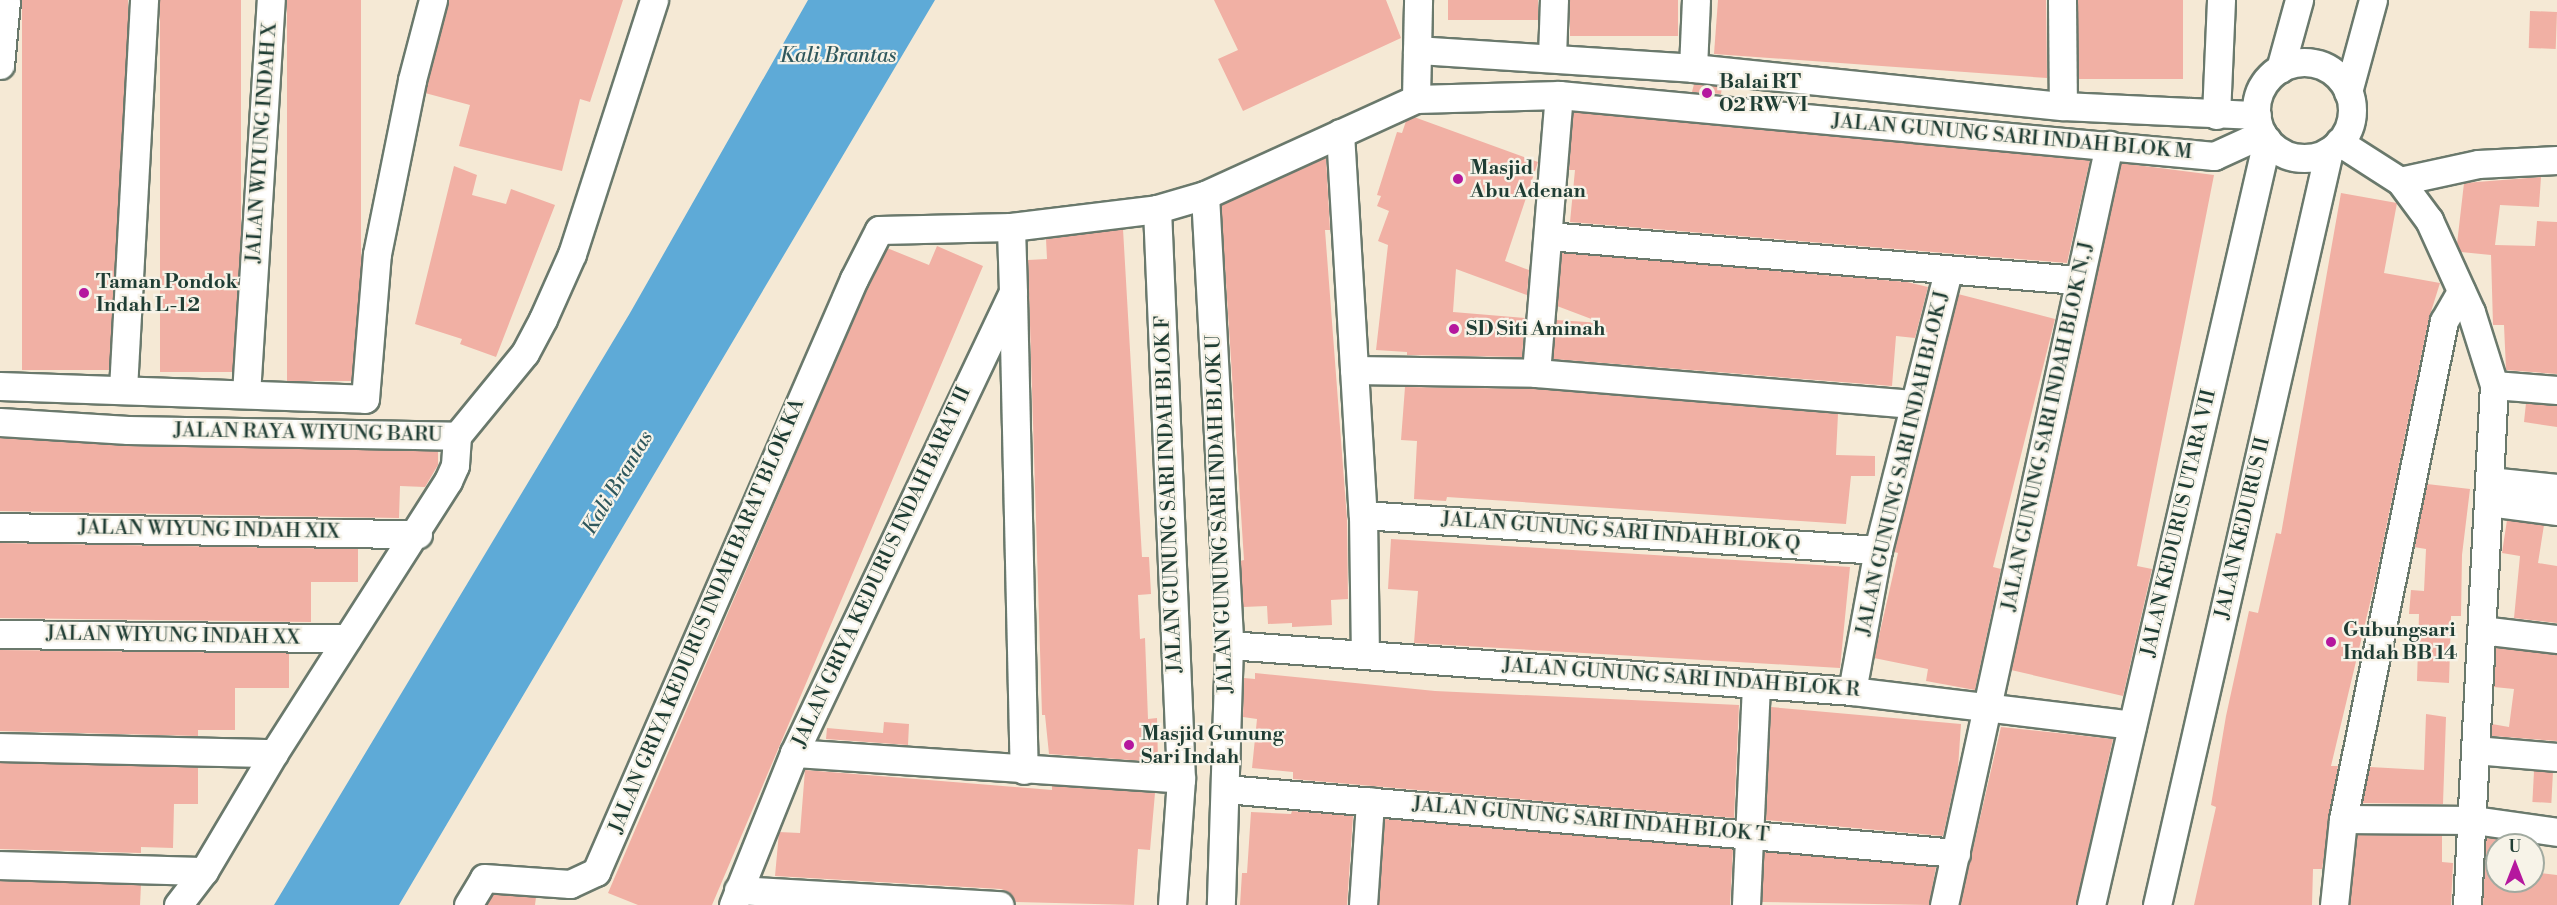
<!DOCTYPE html>
<style>
body{margin:0}
#map{position:relative;width:2557px;height:905px;overflow:hidden;background:#f5e9d5;font-family:"Libre Bodoni",serif}
div>[style]{position:absolute}
[style*='--x']{left:calc(var(--x)*1px);top:calc(var(--y)*1px);width:calc(var(--w)*1px);rotate:calc(var(--a)*1deg)}
.water>*{inset:0;background:#5eaad7}
.building>*{inset:0;background:#f1b0a4;transform-origin:0 0}
.roads{filter:drop-shadow(2px 0 #6a796c) drop-shadow(-2px 0 #6a796c) drop-shadow(0 2px #6a796c) drop-shadow(0 -2px #6a796c)}
.minor>*{height:27px;margin:-13.5px;padding:0 13.5px;transform-origin:13.5px;border-radius:13.5px;background:#fff}
.minor>.ring{margin:-13.5px;padding:0;box-sizing:content-box;background:none;border:27px solid #fff;border-radius:50%}
.dots>*{width:16px;height:16px;translate:-50% -50%;box-sizing:border-box;border:3px solid #f7f3e8;border-radius:50%}
span{translate:-50% -50%;white-space:nowrap;text-align:center;line-height:1.15;-webkit-text-stroke:4.5px #f7f3e8;paint-order:stroke}
.poi-label{font-size:20px;color:#1f3d34;font-weight:700}
.left{translate:0 -50%;text-align:left}
.street-label{font-size:20px;color:#1f3d34}
.water-label{font-size:21px;color:#2f585d;font-style:italic}
.north{position:absolute;left:2485px;top:833px;width:60px;height:60px;box-sizing:border-box;background:#f7f3e8;border:2px solid #a1aaa0;border-radius:50%;rotate:0deg;font-size:16px;font-weight:700;line-height:24px;text-align:center;color:#1f3d34}
.north::after{content:'';display:block;margin:auto;width:21px;height:27px;background:#b5179e;clip-path:polygon(50% 0,100% 100%,50% 72%,0 100%)}
</style>
<div id="map">
<div class="water">
<div style="clip-path:polygon(808px 0,935px 0,399px 905px,274px 905px,630px 313px)"></div>
</div>
<div class="building">
<div style="left:22px;top:0;width:106px;height:370px"></div>
<div style="left:160px;top:0;width:81px;height:372px"></div>
<div style="left:287px;top:0;width:74px;height:381px"></div>
<div style="clip-path:polygon(448px 0,623px 0,590px 102px,580px 99px,562px 171px,459px 146px,470px 105px,425px 93px)"></div>
<div style="clip-path:polygon(1214px 0,1386px 0,1401px 38px,1243px 111px,1218px 59px,1238px 50px)"></div>
<div style="left:1448px;top:0;width:90px;height:20px"></div>
<div style="left:1570px;top:0;width:108px;height:36px"></div>
<div style="clip-path:polygon(1718px 0,2046px 0,2047px 78px,1714px 54px)"></div>
<div style="left:2078px;top:0;width:105px;height:79px"></div>
<div style="left:2530px;top:11px;width:27px;height:37px;rotate:2deg"></div>
<div style="clip-path:polygon(1694px 84px,1722px 87px,1721px 94px,1692px 92px)"></div>
<div style="clip-path:polygon(1573px 112px,2090px 160px,2067px 263px,1570px 222px,1575px 170px,1569px 170px)"></div>
<div style="clip-path:polygon(1414px 117px,1538px 162px,1505px 261px,1529px 270px,1527px 295px,1456px 269px,1453px 312px,1525px 318px,1522px 357px,1407px 355px,1407px 352px,1376px 350px,1388px 245px,1378px 241px,1389px 211px,1377px 206px,1381px 196px,1377px 195px,1397px 132px,1402px 133px,1406px 121px)"></div>
<div style="clip-path:polygon(1326px 157px,1330px 230px,1325px 230px,1347px 519px,1348px 599px,1331px 600px,1332px 625px,1292px 627px,1292px 623px,1268px 624px,1267px 606px,1243px 607px,1240px 561px,1244px 560px,1221px 205px)"></div>
<div style="clip-path:polygon(2121px 163px,2214px 175px,2137px 566px,2152px 569px,2123px 696px,2011px 670px)"></div>
<div style="clip-path:polygon(454px 166px,477px 175px,472px 195px,506px 204px,511px 189px,555px 205px,496px 357px,460px 344px,462px 339px,415px 324px)"></div>
<div style="clip-path:polygon(2541px 177px,2539px 207px,2500px 205px,2495px 245px,2535px 246px,2537px 221px,2557px 222px,2557px 374px,2506px 370px,2504px 325px,2493px 325px,2491px 255px,2461px 252px,2457px 244px,2464px 183px)"></div>
<div style="clip-path:polygon(2341px 193px,2397px 203px,2384px 273px,2440px 283px,2429px 318px,2375px 582px,2331px 766px,2338px 766px,2322px 869px,2313px 869px,2312px 905px,2194px 905px,2216px 807px,2211px 805px,2226px 716px,2249px 611px,2258px 613px,2276px 533px,2281px 534px)"></div>
<div style="clip-path:polygon(1123px 229px,1142px 557px,1149px 557px,1151px 594px,1138px 595px,1140px 639px,1145px 638px,1148px 719px,1157px 718px,1158px 762px,1049px 754px,1045px 715px,1042px 715px,1028px 260px,1047px 259px,1046px 239px)"></div>
<div style="clip-path:polygon(937px 246px,983px 266px,712px 905px,638px 905px,608px 893px,868px 286px,887px 248px,929px 265px)"></div>
<div style="clip-path:polygon(1562px 253px,1907px 282px,1928px 287px,1915px 338px,1896px 336px,1892px 386px,1553px 359px,1556px 320px,1602px 323px,1557px 306px)"></div>
<div style="clip-path:polygon(1958px 294px,2055px 319px,1993px 567px,2001px 569px,1975px 690px,1926px 681px,1928px 669px,1874px 658px,1898px 553px,1894px 552px)"></div>
<div style="clip-path:polygon(1405px 387px,1535px 389px,1838px 414px,1836px 455px,1875px 456px,1875px 476px,1851px 476px,1846px 524px,1447px 497px,1446px 501px,1414px 499px,1417px 441px,1401px 440px)"></div>
<div style="clip-path:polygon(2526px 403px,2557px 406px,2557px 427px,2524px 422px)"></div>
<div style="clip-path:polygon(0 438px,127px 446px,438px 451px,438px 465px,425px 487px,400px 486px,399px 518px,0 511px)"></div>
<div style="clip-path:polygon(2427px 484px,2470px 489px,2462px 555px,2461px 616px,2451px 616px,2449px 683px,2417px 681px,2419px 614px,2409px 614px,2411px 590px,2424px 591px,2426px 549px,2414px 547px)"></div>
<div style="clip-path:polygon(2507px 520px,2544px 525px,2538px 563px,2557px 566px,2557px 623px,2514px 618px,2520px 556px,2502px 553px)"></div>
<div style="clip-path:polygon(1391px 539px,1850px 567px,1840px 668px,1414px 643px,1418px 591px,1388px 589px)"></div>
<div style="clip-path:polygon(0 543px,358px 549px,358px 582px,311px 582px,311px 622px,0 618px)"></div>
<div style="clip-path:polygon(2496px 648px,2557px 654px,2557px 741px,2492px 736px,2492px 724px,2509px 727px,2514px 689px,2494px 687px)"></div>
<div style="clip-path:polygon(0 650px,289px 653px,289px 688px,235px 688px,235px 730px,198px 730px,198px 736px,0 731px)"></div>
<div style="clip-path:polygon(1255px 673px,1435px 691px,1739px 705px,1734px 818px,1293px 779px,1293px 772px,1252px 768px,1257px 719px,1243px 717px,1244px 678px,1255px 679px)"></div>
<div style="clip-path:polygon(1771px 707px,1961px 724px,1958px 768px,1943px 836px,1766px 820px)"></div>
<div style="clip-path:polygon(2426px 714px,2446px 717px,2443px 804px,2362px 803px,2370px 767px,2424px 770px)"></div>
<div style="clip-path:polygon(884px 722px,909px 724px,908px 745px,826px 739px,827px 728px,883px 733px)"></div>
<div style="clip-path:polygon(2001px 727px,2113px 739px,2076px 905px,1960px 905px)"></div>
<div style="clip-path:polygon(0 763px,198px 767px,198px 804px,174px 804px,173px 848px,141px 847px,141px 853px,0 849px)"></div>
<div style="clip-path:polygon(805px 770px,1052px 790px,1052px 786px,1155px 793px,1150px 850px,1138px 849px,1134px 905px,1015px 902px,1009px 892px,1001px 889px,775px 876px,779px 832px,800px 833px)"></div>
<div style="left:2534px;top:771px;width:19px;height:31px;rotate:3deg"></div>
<div style="clip-path:polygon(1292px 811px,1353px 816px,1347px 905px,1240px 905px,1242px 873px,1247px 873px,1251px 812px,1291px 814px)"></div>
<div style="clip-path:polygon(1385px 819px,1733px 849px,1730px 905px,1379px 905px)"></div>
<div style="clip-path:polygon(2357px 835px,2442px 836px,2442px 862px,2453px 863px,2451px 905px,2350px 905px)"></div>
<div style="clip-path:polygon(evenodd,2486px 838px,2539px 845px,2536px 866px,2541px 866px,2540px 873px,2557px 875px,2557px 905px,2483px 905px,2486px 838px,2497px 845px,2533px 845px,2533px 881px,2497px 881px,2497px 845px)"></div>
<div style="clip-path:polygon(1764px 852px,1936px 867px,1929px 905px,1762px 902px)"></div>
<div style="clip-path:polygon(0 881px,141px 885px,140px 905px,0 905px)"></div>
<div style="clip-path:polygon(493px 894px,536px 897px,535px 905px,486px 905px)"></div>
</div>
<div class="roads">
<div class="minor">
<div style="--x:2062;--y:0;--w:106;--a:89.5"></div>
<div style="--x:1417;--y:50;--w:277;--a:3.7"></div>
<div style="--x:1693;--y:68;--w:372;--a:5.9"></div>
<div style="--x:2063;--y:106;--w:194;--a:2.7"></div>
<div style="--x:1552;--y:57;--w:57;--a:-88"></div>
<div class="ring" style="left:2256px;top:62px;width:69px;height:69px"></div>
<div style="--x:0;--y:65;--w:65;--a:-84.7"></div>
<div style="--x:1693;--y:68;--w:68;--a:-87.5"></div>
<div style="--x:2280;--y:69;--w:72;--a:-74.6"></div>
<div style="--x:2348;--y:92;--w:95;--a:-74.8"></div>
<div style="--x:1416;--y:99;--w:99;--a:-88.8"></div>
<div style="--x:2216;--y:115;--w:115;--a:-87.5"></div>
<div style="--x:1340;--y:133;--w:383;--a:86.6"></div>
<div style="--x:1363;--y:515;--w:139;--a:89.2"></div>
<div style="--x:2339;--y:142;--w:72;--a:32.6"></div>
<div style="--x:2400;--y:181;--w:80;--a:-12.3"></div>
<div style="--x:2478;--y:164;--w:79;--a:-2.9"></div>
<div style="--x:2400;--y:181;--w:49;--a:53.4"></div>
<div style="--x:2429;--y:220;--w:101;--a:65.5"></div>
<div style="--x:2471;--y:312;--w:77;--a:72.5"></div>
<div style="--x:2494;--y:385;--w:521;--a:92.97"></div>
<div style="--x:1205;--y:195;--w:451;--a:86.9"></div>
<div style="--x:1229;--y:645;--w:260;--a:91.8"></div>
<div style="--x:1157;--y:209;--w:571;--a:87.59"></div>
<div style="--x:1181;--y:779;--w:126;--a:94.1"></div>
<div style="--x:1548;--y:236;--w:532;--a:4.75"></div>
<div style="--x:1013;--y:297;--w:473;--a:88.7"></div>
<div style="--x:1354;--y:370;--w:182;--a:0.9"></div>
<div style="--x:1536;--y:373;--w:378;--a:4.7"></div>
<div style="--x:1536;--y:373;--w:279;--a:-85.3"></div>
<div style="--x:2494;--y:385;--w:63;--a:4.5"></div>
<div style="--x:0;--y:386;--w:365;--a:2"></div>
<div style="--x:365;--y:399;--w:145;--a:-85.3"></div>
<div style="--x:377;--y:254;--w:177;--a:-78.6"></div>
<div style="--x:412;--y:80;--w:83;--a:-75.3"></div>
<div style="--x:123;--y:389;--w:390;--a:-86.9"></div>
<div style="--x:246;--y:394;--w:395;--a:-86.4"></div>
<div style="--x:0;--y:422;--w:128;--a:3.6"></div>
<div style="--x:128;--y:430;--w:329;--a:1"></div>
<div style="--x:457;--y:436;--w:107;--a:-50.7"></div>
<div style="--x:525;--y:353;--w:38;--a:-62"></div>
<div style="--x:543;--y:319;--w:71;--a:-66"></div>
<div style="--x:572;--y:254;--w:267;--a:-72.1"></div>
<div style="--x:2489;--y:481;--w:68;--a:5.9"></div>
<div style="--x:2489;--y:502;--w:69;--a:7.5"></div>
<div style="--x:1363;--y:515;--w:516;--a:3.89"></div>
<div style="--x:0;--y:527;--w:418;--a:1"></div>
<div style="--x:2481;--y:630;--w:77;--a:6.8"></div>
<div style="--x:0;--y:634;--w:347;--a:0.7"></div>
<div style="--x:1229;--y:645;--w:625;--a:4.22"></div>
<div style="--x:1852;--y:691;--w:282;--a:6.9"></div>
<div style="--x:1852;--y:691;--w:143;--a:-79.6"></div>
<div style="--x:1878;--y:550;--w:288;--a:-75.9"></div>
<div style="--x:0;--y:747;--w:274;--a:1.3"></div>
<div style="--x:2475;--y:750;--w:82;--a:4.9"></div>
<div style="--x:794;--y:753;--w:388;--a:3.8"></div>
<div style="--x:1226;--y:789;--w:733;--a:5.01"></div>
<div style="--x:2343;--y:819;--w:131;--a:0.4"></div>
<div style="--x:2474;--y:820;--w:84;--a:8.2"></div>
<div style="--x:0;--y:865;--w:204;--a:1.7"></div>
<div style="--x:204;--y:871;--w:137;--a:-59.3"></div>
<div style="--x:274;--y:753;--w:323;--a:-57.4"></div>
<div style="--x:448;--y:481;--w:17;--a:-66"></div>
<div style="--x:455;--y:465;--w:29;--a:-86"></div>
<div style="--x:738;--y:890;--w:262;--a:3.3"></div>
<div style="--x:178;--y:905;--w:43;--a:-52.6"></div>
<div style="--x:468;--y:905;--w:31;--a:-59"></div>
<div style="--x:484;--y:878;--w:86;--a:4"></div>
<div style="--x:570;--y:884;--w:29;--a:-25"></div>
<div style="--x:596;--y:872;--w:647;--a:-66.49"></div>
<div style="--x:854;--y:279;--w:55;--a:-63"></div>
<div style="--x:879;--y:230;--w:132;--a:-1.3"></div>
<div style="--x:1011;--y:227;--w:147;--a:-7"></div>
<div style="--x:1157;--y:209;--w:50;--a:-16.3"></div>
<div style="--x:1205;--y:195;--w:232;--a:-24.5"></div>
<div style="--x:1416;--y:99;--w:143;--a:-1.6"></div>
<div style="--x:1559;--y:95;--w:658;--a:5.32"></div>
<div style="--x:2214;--y:156;--w:53;--a:-24.6"></div>
<div style="--x:733;--y:905;--w:164;--a:-68.1"></div>
<div style="--x:794;--y:753;--w:510;--a:-64.59"></div>
<div style="--x:1013;--y:292;--w:65;--a:-91.8"></div>
<div style="--x:1363;--y:905;--w:104;--a:-86.1"></div>
<div style="--x:1746;--y:905;--w:220;--a:-87.4"></div>
<div style="--x:1944;--y:905;--w:778;--a:-77.75"></div>
<div style="--x:2091;--y:905;--w:785;--a:-77.04"></div>
<div style="--x:2157;--y:905;--w:773;--a:-77.15"></div>
<div style="--x:2334;--y:905;--w:86;--a:-84"></div>
<div style="--x:2343;--y:819;--w:508;--a:-78.54"></div>
<div style="--x:2444;--y:321;--w:34;--a:-60"></div>
</div>
</div>
<div class="dots">
<div style="left:1707px;top:93px;background:#b5179e"></div>
<div style="left:1458px;top:179px;background:#b5179e"></div>
<div style="left:84px;top:293px;background:#b5179e"></div>
<div style="left:1454px;top:329px;background:#b5179e"></div>
<div style="left:2331px;top:642px;background:#b5179e"></div>
<div style="left:1129px;top:745px;background:#b5179e"></div>
</div>
<div class="poi-label">
<span class="left" style="left:1719px;top:94px">Balai RT<br>02 RW VI</span>
<span class="left" style="left:1470px;top:180px">Masjid<br>Abu Adenan</span>
<span class="left" style="left:96px;top:294px">Taman Pondok<br>Indah L-12</span>
<span class="left" style="left:1466px;top:329px">SD Siti Aminah</span>
<span class="left" style="left:2343px;top:642px">Gubungsari<br>Indah BB 14</span>
<span class="left" style="left:1141px;top:746px">Masjid Gunung<br>Sari Indah</span>
</div>
<div class="street-label">
<span style="left:2012px;top:137px;rotate:5deg">JALAN GUNUNG SARI INDAH BLOK M</span>
<span style="left:262px;top:143px;rotate:-86deg">JALAN WIYUNG INDAH X</span>
<span style="left:2048px;top:426px;rotate:-78deg">JALAN GUNUNG SARI INDAH BLOK N, J</span>
<span style="left:308px;top:433px;rotate:1deg">JALAN RAYA WIYUNG BARU</span>
<span style="left:1903px;top:463px;rotate:-77deg">JALAN GUNUNG SARI INDAH BLOK J</span>
<span style="left:1169px;top:494px;rotate:-92deg">JALAN GUNUNG SARI INDAH BLOK F</span>
<span style="left:1220px;top:514px;rotate:-92deg">JALAN GUNUNG SARI INDAH BLOK U</span>
<span style="left:2179px;top:523px;rotate:-77deg">JALAN KEDURUS UTARA VII</span>
<span style="left:2243px;top:528px;rotate:-77deg">JALAN KEDURUS II</span>
<span style="left:209px;top:530px;rotate:1deg">JALAN WIYUNG INDAH XIX</span>
<span style="left:1621px;top:532px;rotate:4deg">JALAN GUNUNG SARI INDAH BLOK Q</span>
<span style="left:882px;top:567px;rotate:-65deg">JALAN GRIYA KEDURUS INDAH BARAT II</span>
<span style="left:707px;top:616px;rotate:-67deg">JALAN GRIYA KEDURUS INDAH BARAT BLOK KA</span>
<span style="left:173px;top:636px;rotate:1deg">JALAN WIYUNG INDAH XX</span>
<span style="left:1681px;top:678px;rotate:4deg">JALAN GUNUNG SARI INDAH BLOK R</span>
<span style="left:1591px;top:820px;rotate:5deg">JALAN GUNUNG SARI INDAH BLOK T</span>
</div>
<div class="water-label">
<span style="left:838px;top:56px">Kali Brantas</span>
<span style="left:618px;top:483px;rotate:-59deg">Kali Brantas</span>
</div>
<div class="north">U</div>
</div>
